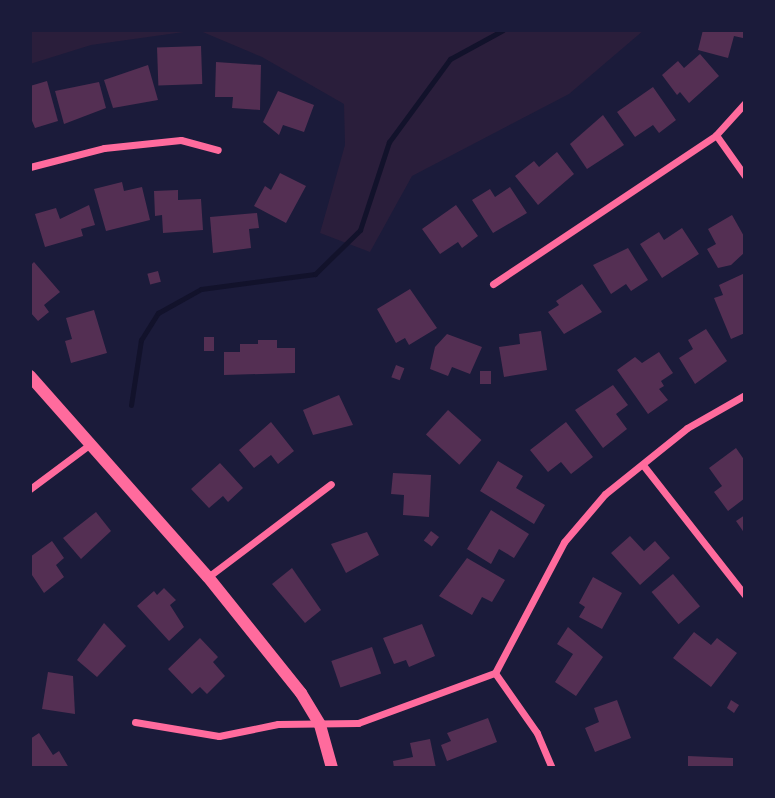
<!DOCTYPE html>
<style>
body{margin:0}
#map{position:relative;width:775px;height:798px;overflow:hidden;background:#1b1b3a;font-family:"IBM Plex Sans",sans-serif}
div>[style]{position:absolute}
[style*='--x']{left:calc(var(--x)*1px);top:calc(var(--y)*1px);width:calc(var(--w)*1px);rotate:calc(var(--a)*1deg)}
.green>*{inset:0;background:#2a1e3b}
.stream>*{height:5px;margin:-2.5px;padding:0 2.5px;transform-origin:2.5px;border-radius:2.5px;background:#12122b}
.building>*{inset:0;background:#542f53;transform-origin:0 0}
.minor>*{height:7px;margin:-3.5px;padding:0 3.5px;transform-origin:3.5px;border-radius:3.5px;background:#ff6b9d}
.tertiary>*{height:12px;margin:-6px;padding:0 6px;transform-origin:6px;border-radius:6px;background:#ff6b9d}
span{translate:-50% -50%;white-space:nowrap;text-align:center;line-height:1.15;-webkit-text-stroke:5px #1b1b3a;paint-order:stroke}
.frame{position:absolute;inset:0;border:32px solid #1b1b3a;pointer-events:none}
</style>
<div id="map">
<div class="green">
<div style="clip-path:polygon(30px 30px,644px 30px,569px 94px,412px 176px,370px 252px,320px 233px,345px 145px,344px 104px,262px 57px,198px 30px,91px 45px,30px 64px)"></div>
</div>
<div class="stream">
<div style="--x:131;--y:405;--w:66;--a:-81.3"></div>
<div style="--x:141;--y:340;--w:32;--a:-58"></div>
<div style="--x:158;--y:313;--w:49;--a:-29.2"></div>
<div style="--x:201;--y:289;--w:115;--a:-7.5"></div>
<div style="--x:315;--y:274;--w:63;--a:-44.4"></div>
<div style="--x:360;--y:230;--w:93;--a:-71.8"></div>
<div style="--x:389;--y:142;--w:103;--a:-53.7"></div>
<div style="--x:450;--y:59;--w:60;--a:-28.7"></div>
</div>
<div class="building">
<div style="clip-path:polygon(703px 30px,745px 30px,743px 38px,734px 36px,728px 58px,698px 50px)"></div>
<div style="left:201px;top:46px;width:38px;height:44px;rotate:88deg"></div>
<div style="clip-path:polygon(700px 54px,719px 76px,689px 103px,680px 92px,677px 95px,662px 75px,678px 61px,684px 68px)"></div>
<div style="clip-path:polygon(216px 62px,261px 65px,260px 110px,232px 108px,233px 97px,215px 97px)"></div>
<div style="clip-path:polygon(148px 65px,158px 100px,113px 108px,104px 80px)"></div>
<div style="clip-path:polygon(47px 81px,58px 121px,35px 128px,30px 116px,30px 86px)"></div>
<div style="clip-path:polygon(99px 82px,106px 108px,64px 124px,55px 91px)"></div>
<div style="clip-path:polygon(653px 87px,676px 120px,659px 133px,653px 125px,635px 137px,617px 112px)"></div>
<div style="clip-path:polygon(278px 91px,314px 105px,304px 132px,283px 125px,279px 135px,263px 122px)"></div>
<div style="clip-path:polygon(603px 115px,624px 145px,587px 169px,570px 144px)"></div>
<div style="clip-path:polygon(557px 152px,574px 174px,538px 205px,515px 176px,534px 161px,539px 167px)"></div>
<div style="clip-path:polygon(280px 173px,306px 186px,286px 223px,254px 206px,265px 186px,271px 190px)"></div>
<div style="clip-path:polygon(122px 182px,124px 191px,142px 187px,150px 220px,106px 231px,94px 189px)"></div>
<div style="clip-path:polygon(510px 187px,527px 213px,493px 233px,472px 200px,490px 189px,495px 197px)"></div>
<div style="clip-path:polygon(178px 190px,178px 200px,201px 199px,203px 230px,163px 233px,162px 215px,155px 216px,154px 191px)"></div>
<div style="clip-path:polygon(89px 205px,95px 225px,81px 229px,83px 236px,45px 247px,35px 214px,56px 208px,60px 219px)"></div>
<div style="clip-path:polygon(456px 205px,478px 236px,462px 248px,458px 242px,440px 254px,422px 229px)"></div>
<div style="clip-path:polygon(257px 213px,259px 228px,249px 229px,251px 248px,213px 253px,210px 217px)"></div>
<div style="clip-path:polygon(732px 215px,745px 238px,745px 252px,731px 265px,718px 268px,707px 249px,716px 244px,708px 229px)"></div>
<div style="clip-path:polygon(682px 228px,699px 254px,662px 278px,640px 244px,659px 232px,664px 240px)"></div>
<div style="clip-path:polygon(628px 248px,648px 280px,631px 291px,626px 284px,611px 294px,593px 265px)"></div>
<div style="clip-path:polygon(34px 262px,60px 292px,44px 305px,49px 312px,38px 321px,30px 312px,30px 266px)"></div>
<div style="left:158px;top:271px;width:11px;height:11px;rotate:75deg"></div>
<div style="clip-path:polygon(745px 273px,745px 333px,731px 339px,714px 298px,723px 295px,719px 285px)"></div>
<div style="clip-path:polygon(582px 284px,602px 312px,564px 334px,548px 312px,559px 305px,556px 301px)"></div>
<div style="clip-path:polygon(410px 289px,437px 328px,409px 345px,405px 338px,396px 343px,377px 309px)"></div>
<div style="clip-path:polygon(94px 310px,107px 353px,71px 363px,65px 341px,72px 339px,66px 318px)"></div>
<div style="clip-path:polygon(706px 329px,727px 361px,695px 384px,679px 358px,693px 349px,688px 340px)"></div>
<div style="clip-path:polygon(541px 331px,547px 370px,504px 377px,499px 347px,520px 344px,519px 334px)"></div>
<div style="clip-path:polygon(447px 334px,482px 347px,470px 374px,452px 367px,448px 376px,430px 369px,435px 347px)"></div>
<div style="left:204px;top:337px;width:10px;height:14px"></div>
<div style="clip-path:polygon(258px 340px,277px 340px,277px 348px,295px 348px,295px 373px,224px 375px,224px 352px,240px 352px,240px 344px,258px 344px)"></div>
<div style="clip-path:polygon(659px 352px,673px 373px,661px 381px,664px 386px,659px 389px,668px 400px,648px 414px,617px 370px,635px 357px,642px 363px)"></div>
<div style="left:396px;top:365px;width:9px;height:13px;rotate:21deg"></div>
<div style="left:480px;top:371px;width:11px;height:13px"></div>
<div style="clip-path:polygon(613px 385px,628px 405px,616px 414px,627px 429px,603px 448px,575px 410px)"></div>
<div style="clip-path:polygon(339px 395px,353px 425px,313px 435px,303px 410px)"></div>
<div style="left:448px;top:410px;width:45px;height:33px;rotate:42deg"></div>
<div style="clip-path:polygon(271px 422px,294px 451px,278px 464px,271px 455px,254px 468px,239px 450px)"></div>
<div style="clip-path:polygon(566px 422px,593px 457px,571px 474px,561px 462px,548px 472px,530px 450px)"></div>
<div style="clip-path:polygon(736px 448px,745px 461px,745px 498px,728px 511px,714px 492px,722px 486px,709px 468px)"></div>
<div style="clip-path:polygon(498px 461px,523px 476px,516px 488px,545px 505px,534px 524px,480px 491px)"></div>
<div style="clip-path:polygon(220px 463px,243px 488px,228px 502px,223px 496px,209px 508px,191px 489px)"></div>
<div style="clip-path:polygon(393px 473px,431px 475px,429px 517px,403px 515px,404px 495px,391px 494px)"></div>
<div style="clip-path:polygon(491px 510px,529px 534px,514px 558px,499px 549px,491px 564px,467px 549px)"></div>
<div style="clip-path:polygon(96px 512px,111px 531px,81px 559px,63px 538px)"></div>
<div style="clip-path:polygon(745px 515px,745px 534px,736px 521px)"></div>
<div style="left:431px;top:531px;width:10px;height:12px;rotate:37deg"></div>
<div style="clip-path:polygon(367px 532px,379px 555px,346px 573px,331px 544px)"></div>
<div style="clip-path:polygon(630px 536px,644px 551px,655px 541px,670px 558px,640px 585px,611px 553px)"></div>
<div style="clip-path:polygon(52px 541px,64px 558px,56px 565px,64px 577px,44px 593px,30px 572px,30px 557px)"></div>
<div style="clip-path:polygon(467px 558px,505px 580px,492px 602px,482px 597px,472px 615px,439px 596px)"></div>
<div style="clip-path:polygon(292px 568px,321px 610px,305px 623px,272px 584px)"></div>
<div style="left:673px;top:574px;width:42px;height:28px;rotate:50deg"></div>
<div style="clip-path:polygon(593px 577px,622px 593px,602px 629px,579px 617px,585px 607px,579px 603px)"></div>
<div style="clip-path:polygon(164px 588px,176px 600px,170px 605px,184px 627px,169px 641px,137px 606px,154px 591px,157px 595px)"></div>
<div style="clip-path:polygon(104px 623px,126px 646px,97px 677px,77px 660px)"></div>
<div style="clip-path:polygon(422px 624px,435px 656px,409px 667px,406px 660px,394px 664px,383px 638px)"></div>
<div style="clip-path:polygon(568px 627px,603px 657px,576px 696px,555px 682px,573px 654px,557px 644px)"></div>
<div style="clip-path:polygon(694px 632px,711px 645px,717px 638px,737px 653px,711px 687px,673px 658px)"></div>
<div style="clip-path:polygon(200px 638px,218px 657px,213px 662px,225px 676px,207px 694px,200px 687px,192px 694px,168px 669px)"></div>
<div style="left:372px;top:647px;width:28px;height:43px;rotate:71deg"></div>
<div style="clip-path:polygon(48px 672px,73px 676px,75px 714px,42px 709px)"></div>
<div style="clip-path:polygon(617px 700px,631px 738px,595px 752px,585px 728px,599px 722px,594px 708px)"></div>
<div style="clip-path:polygon(731px 700px,739px 705px,734px 713px,727px 708px)"></div>
<div style="clip-path:polygon(488px 718px,497px 742px,447px 761px,441px 745px,451px 741px,447px 733px)"></div>
<div style="clip-path:polygon(39px 733px,53px 755px,59px 751px,69px 768px,30px 768px,30px 739px)"></div>
<div style="clip-path:polygon(430px 739px,436px 768px,394px 768px,393px 761px,413px 757px,410px 743px)"></div>
<div style="clip-path:polygon(688px 756px,733px 758px,733px 768px,688px 768px)"></div>
</div>
<div class="minor">
<div style="--x:716;--y:135;--w:50;--a:54.7"></div>
<div style="--x:30;--y:167;--w:76;--a:-14.4"></div>
<div style="--x:104;--y:148;--w:77;--a:-5.9"></div>
<div style="--x:181;--y:140;--w:38;--a:15"></div>
<div style="--x:493;--y:284;--w:268;--a:-33.7"></div>
<div style="--x:716;--y:135;--w:43;--a:-47.8"></div>
<div style="--x:643;--y:465;--w:165;--a:51.9"></div>
<div style="--x:30;--y:489;--w:74;--a:-36.7"></div>
<div style="--x:208;--y:577;--w:154;--a:-37.1"></div>
<div style="--x:495;--y:673;--w:73;--a:55"></div>
<div style="--x:537;--y:733;--w:38;--a:67"></div>
<div style="--x:135;--y:722;--w:85;--a:9.5"></div>
<div style="--x:219;--y:736;--w:60;--a:-11.5"></div>
<div style="--x:278;--y:724;--w:80;--a:-0.7"></div>
<div style="--x:358;--y:723;--w:146;--a:-20.1"></div>
<div style="--x:495;--y:673;--w:148;--a:-62.2"></div>
<div style="--x:564;--y:542;--w:63;--a:-49.5"></div>
<div style="--x:605;--y:494;--w:105;--a:-38.8"></div>
<div style="--x:687;--y:428;--w:67;--a:-29.6"></div>
</div>
<div class="tertiary">
<div style="--x:30;--y:376;--w:268;--a:48.5"></div>
<div style="--x:208;--y:577;--w:149;--a:51.3"></div>
<div style="--x:301;--y:693;--w:37;--a:59"></div>
<div style="--x:320;--y:725;--w:45;--a:74.4"></div>
</div>
<div class="frame"></div>
</div>
